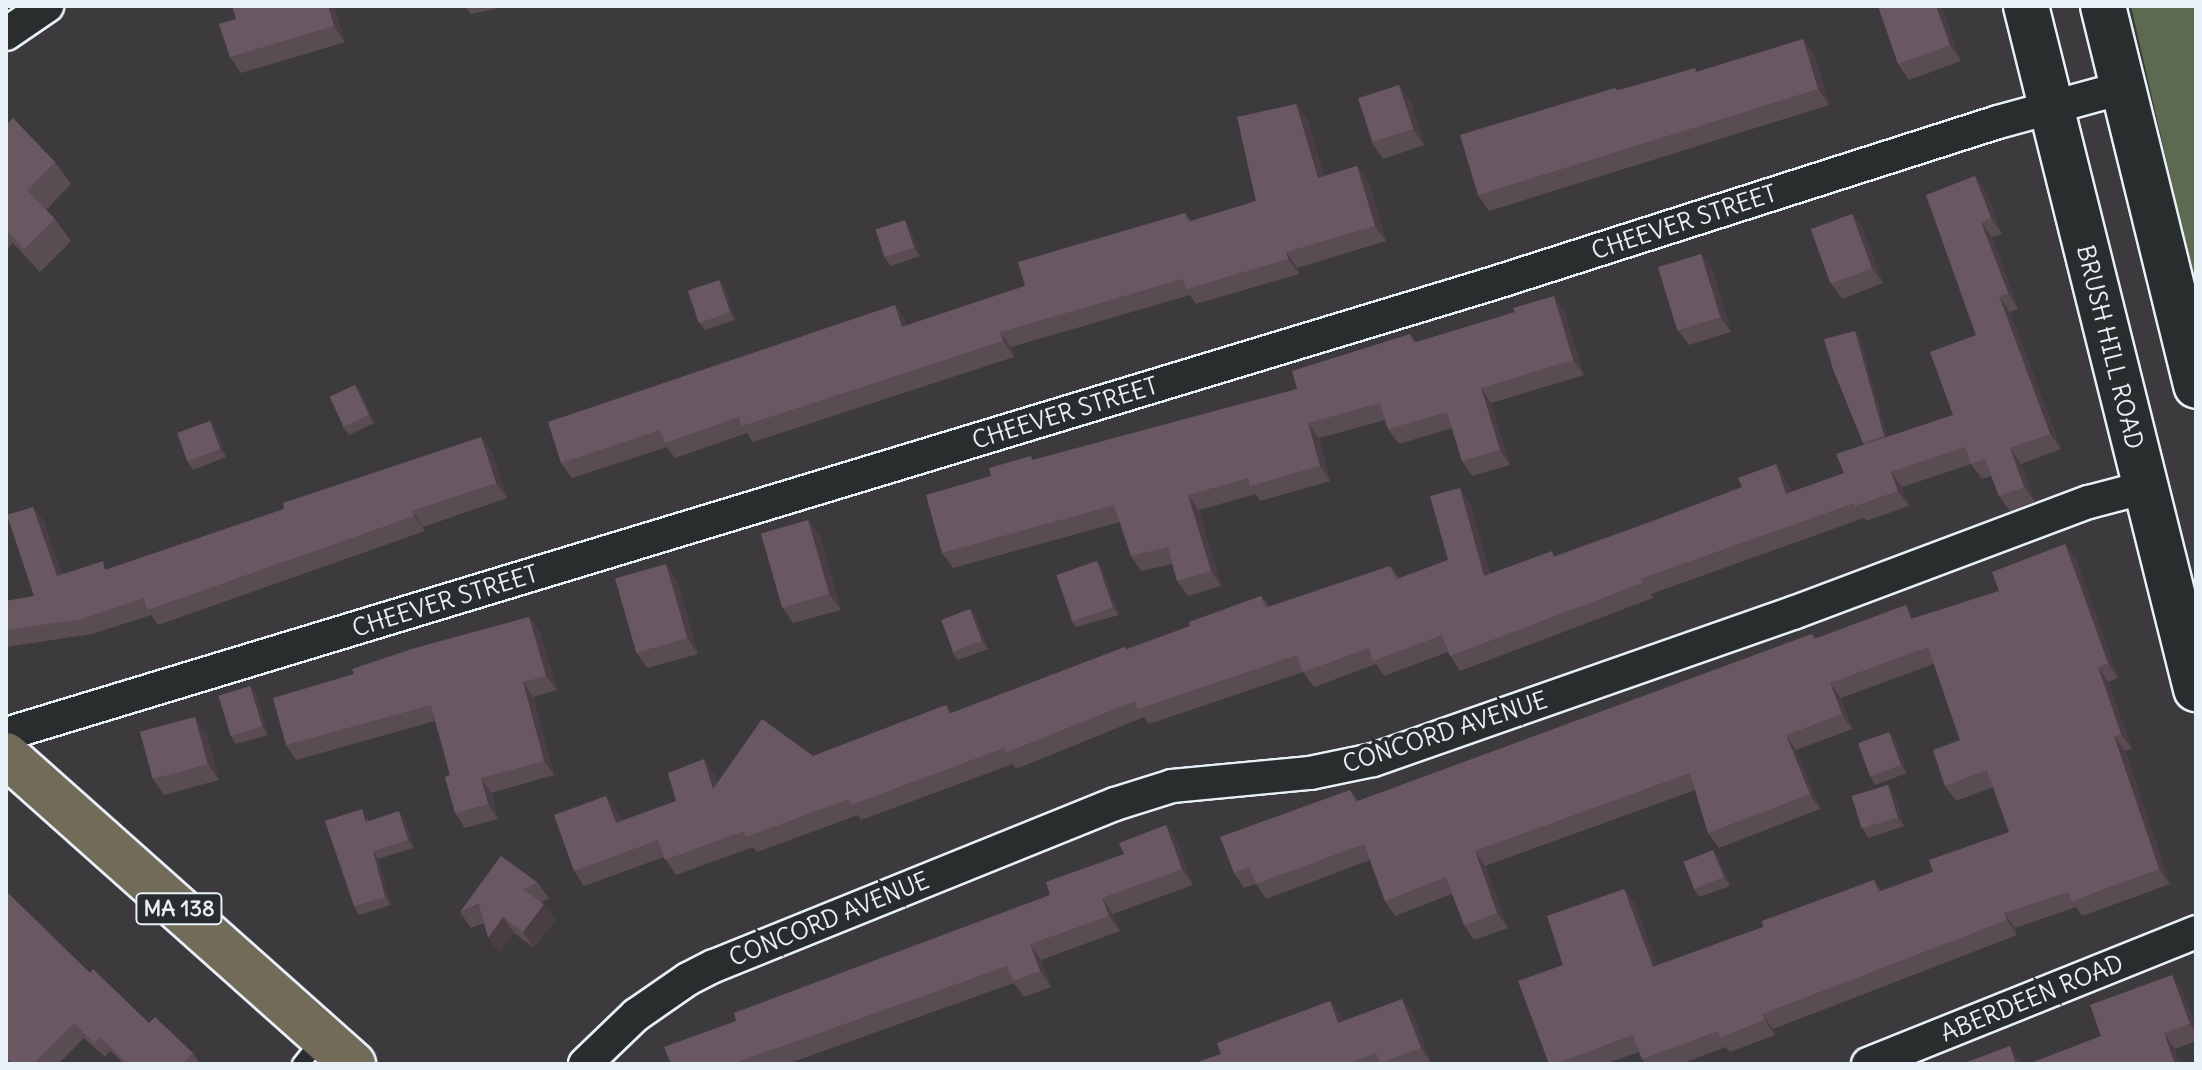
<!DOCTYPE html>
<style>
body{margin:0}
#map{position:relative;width:2202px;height:1070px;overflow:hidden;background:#3d3a3d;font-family:Delius,sans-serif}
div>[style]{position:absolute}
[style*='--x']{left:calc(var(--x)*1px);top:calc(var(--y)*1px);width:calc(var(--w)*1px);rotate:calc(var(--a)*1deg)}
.green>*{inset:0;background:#5c6a52}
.roads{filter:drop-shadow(2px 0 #e8f1f8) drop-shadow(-2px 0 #e8f1f8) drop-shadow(0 2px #e8f1f8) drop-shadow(0 -2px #e8f1f8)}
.service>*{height:16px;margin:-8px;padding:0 8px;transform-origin:8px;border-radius:8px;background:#2a2d2e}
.minor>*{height:32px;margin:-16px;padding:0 16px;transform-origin:16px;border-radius:16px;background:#2a2d2e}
.secondary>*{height:44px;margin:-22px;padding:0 22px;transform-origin:22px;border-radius:22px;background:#2a2d2e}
.trunk>*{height:44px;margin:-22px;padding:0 22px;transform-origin:22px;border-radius:22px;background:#736b5a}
.wall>*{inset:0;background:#5a4c53}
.shaded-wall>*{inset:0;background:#4a3e44}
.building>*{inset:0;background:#695861;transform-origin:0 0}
span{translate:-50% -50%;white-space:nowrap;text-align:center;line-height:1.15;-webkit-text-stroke:8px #2a2d2e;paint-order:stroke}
.shield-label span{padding:2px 6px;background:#2a2d2e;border:2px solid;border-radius:6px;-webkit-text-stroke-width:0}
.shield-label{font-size:22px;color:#e8f1f8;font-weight:700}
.street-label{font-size:24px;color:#e8f1f8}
.frame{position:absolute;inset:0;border:8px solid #e8f1f8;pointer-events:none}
</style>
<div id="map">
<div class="green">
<div style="clip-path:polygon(2131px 6px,2196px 6px,2196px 282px,2176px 202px)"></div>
</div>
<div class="roads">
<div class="service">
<div style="--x:301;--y:1064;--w:35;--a:-51"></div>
</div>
<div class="minor">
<div style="--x:6;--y:34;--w:50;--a:-34.3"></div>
<div style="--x:6;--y:734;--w:1552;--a:-16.86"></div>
<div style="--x:1491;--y:284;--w:532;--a:-17.72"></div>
<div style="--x:1998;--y:122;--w:129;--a:-15.3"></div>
<div style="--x:585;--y:1064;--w:71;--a:-43.9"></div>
<div style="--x:636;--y:1015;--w:63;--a:-34.7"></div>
<div style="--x:688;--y:979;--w:29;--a:-27"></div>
<div style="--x:714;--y:966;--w:432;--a:-22"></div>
<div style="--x:1115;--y:804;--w:60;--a:-17.5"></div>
<div style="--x:1172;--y:786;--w:139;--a:-5.4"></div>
<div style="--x:1310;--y:773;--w:64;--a:-11.7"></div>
<div style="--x:1373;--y:760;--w:445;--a:-19.3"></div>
<div style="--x:1793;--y:613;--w:316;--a:-20.6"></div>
<div style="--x:2089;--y:502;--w:59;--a:-14.7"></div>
<div style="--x:1868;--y:1064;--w:354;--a:-21.9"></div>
</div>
<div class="secondary">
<div style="--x:2026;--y:6;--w:704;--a:76.02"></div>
<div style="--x:2103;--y:6;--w:391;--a:76.2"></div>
</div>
<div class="trunk">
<div style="--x:6;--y:755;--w:465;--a:41.7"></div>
</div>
</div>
<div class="wall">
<div style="clip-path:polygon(232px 6px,334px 6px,345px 42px,241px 73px,230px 57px,236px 19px)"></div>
<div style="clip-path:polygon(465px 6px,508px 6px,471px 14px)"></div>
<div style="clip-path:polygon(1941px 6px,1961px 61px,1909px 80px,1898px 64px)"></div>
<div style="clip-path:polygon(1814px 54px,1829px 105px,1489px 211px,1478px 195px,1615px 88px,1617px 90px,1698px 72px)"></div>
<div style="clip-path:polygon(1410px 100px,1424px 145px,1383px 159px,1372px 143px)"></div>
<div style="clip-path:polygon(1296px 104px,1307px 119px,1324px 176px,1357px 166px,1368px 181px,1386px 241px,1297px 268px,1299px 274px,1196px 304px,1190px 295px,1011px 347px,1014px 357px,753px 442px,747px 433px,675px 458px,667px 447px,572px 478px,561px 463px,906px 320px,907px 325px,1025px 286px,1185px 213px,1191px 221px,1256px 201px)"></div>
<div style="clip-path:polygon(6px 125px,55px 162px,71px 184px,46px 210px,55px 219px,71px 241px,40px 272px,13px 243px,6px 250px)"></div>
<div style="clip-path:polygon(1986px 192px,2002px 234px,1992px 237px,2018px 309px,2010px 312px,2061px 449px,2021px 464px,2035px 502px,2010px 511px,1999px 496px,1991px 476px,1982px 479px,1971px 464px,1902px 487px,1909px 506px,1866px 521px,1864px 518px,1651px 594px,1653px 598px,1460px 671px,1448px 652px,1384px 676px,1376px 664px,1314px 687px,1303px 672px,1149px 724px,1144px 717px,1016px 769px,1013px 764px,861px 820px,858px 815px,757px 852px,753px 847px,676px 875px,664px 857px,584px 886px,574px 871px,617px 811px,621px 821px,676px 801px,715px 775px,717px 783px,813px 756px,946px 705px,951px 713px,1125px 647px,1126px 649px,1190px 626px,1261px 596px,1269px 607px,1390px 566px,1399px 578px,1448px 560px,1470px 503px,1490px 574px,1555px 556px,1661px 518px,1742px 487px,1776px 464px,1786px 480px,1791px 492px,1844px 473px,1864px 444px,1855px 331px,1860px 339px,1887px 437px,1953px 415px,1976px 335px,1926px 195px)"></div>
<div style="clip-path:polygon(1852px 214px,1863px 230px,1883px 283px,1842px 299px,1831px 283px)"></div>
<div style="clip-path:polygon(910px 229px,920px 256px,891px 266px,885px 258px)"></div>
<div style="clip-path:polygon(1701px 254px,1712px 269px,1731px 332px,1689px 345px,1677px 329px)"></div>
<div style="clip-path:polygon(719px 280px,725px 288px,735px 320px,705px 330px,699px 322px)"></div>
<div style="clip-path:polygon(1564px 311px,1584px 375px,1491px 403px,1510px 465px,1472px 476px,1462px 461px,1452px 428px,1399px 444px,1388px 429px,1385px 420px,1319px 438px,1330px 481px,1260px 501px,1256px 494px,1199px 510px,1221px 586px,1188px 596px,1177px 581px,1172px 564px,1141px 571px,1131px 556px,1120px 522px,953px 568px,942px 553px,991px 476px,1034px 460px,1297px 389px,1410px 334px,1416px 342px)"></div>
<div style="clip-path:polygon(355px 385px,361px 393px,374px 423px,349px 435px,343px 427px)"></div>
<div style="clip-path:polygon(216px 429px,226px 457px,193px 470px,187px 461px)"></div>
<div style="clip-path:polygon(481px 437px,492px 452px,507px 498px,423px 527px,425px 531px,158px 625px,151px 615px,92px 634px,6px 647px,6px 601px,34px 596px,33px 507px,44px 522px,62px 575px,108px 569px,284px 509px)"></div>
<div style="clip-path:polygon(808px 520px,820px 536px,841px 610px,793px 623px,782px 607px)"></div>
<div style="clip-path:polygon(2065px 544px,2076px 559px,2118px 678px,2108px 682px,2132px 749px,2125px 751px,2170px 884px,2082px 916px,2076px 907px,2015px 928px,2017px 935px,1773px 1029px,1775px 1035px,1730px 1052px,1726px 1047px,1680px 1064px,1645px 1064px,1639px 1052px,1605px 1064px,1549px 1064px,1563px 965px,1624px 889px,1635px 904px,1657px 965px,1763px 927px,1874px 880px,1881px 891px,1933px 872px,2009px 832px,1993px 787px,1956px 801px,1945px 786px,1960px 740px,1934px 664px,1841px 698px,1852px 729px,1796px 750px,1820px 809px,1719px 848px,1708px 833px,1695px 790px,1485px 866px,1508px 928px,1474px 940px,1464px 925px,1452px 894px,1395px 916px,1385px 901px,1370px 860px,1266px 899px,1256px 884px,1244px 888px,1234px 873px,1350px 790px,1358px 801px,1812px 634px,1815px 638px,1915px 618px,1999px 591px)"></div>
<div style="clip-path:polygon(1097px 561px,1102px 569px,1119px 615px,1076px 627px,1070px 619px)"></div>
<div style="clip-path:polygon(677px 580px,698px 654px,647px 668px,636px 652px)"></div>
<div style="clip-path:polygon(970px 609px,976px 617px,988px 649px,958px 660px,952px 652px)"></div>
<div style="clip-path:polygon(529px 617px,539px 631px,557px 690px,533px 697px,554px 775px,491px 793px,498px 819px,465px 828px,455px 813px,450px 775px,435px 721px,296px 760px,286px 745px,354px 674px)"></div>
<div style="clip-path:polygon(250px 686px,256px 694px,268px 735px,236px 744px,230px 735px)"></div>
<div style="clip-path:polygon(1889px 732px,1895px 740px,1907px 773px,1875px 785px,1870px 776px)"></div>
<div style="clip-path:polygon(206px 733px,219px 780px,164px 795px,153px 779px)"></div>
<div style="clip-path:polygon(1894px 793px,1904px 826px,1868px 838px,1863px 829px)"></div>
<div style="clip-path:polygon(367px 817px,369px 821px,405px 820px,414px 848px,378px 859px,391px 905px,359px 915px,354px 906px)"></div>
<div style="clip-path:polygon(1177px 841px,1193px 885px,1113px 914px,1120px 931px,1041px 960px,1051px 987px,1024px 997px,1014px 983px,787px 1064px,671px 1064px,736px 1021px,1050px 895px)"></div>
<div style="clip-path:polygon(1719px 858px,1730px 886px,1699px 897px,1694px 889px)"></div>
<div style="clip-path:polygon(538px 883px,549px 899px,541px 902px,555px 920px,534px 948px,514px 933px,499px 953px,484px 923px,471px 928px,460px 912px)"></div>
<div style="clip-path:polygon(90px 973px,149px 1023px,193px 1053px,200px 1064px,124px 1064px,110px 1051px,105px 1057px,84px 1038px,58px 1064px,6px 1064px)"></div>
<div style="clip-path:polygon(2182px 991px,2196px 1027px,2196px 1041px,2175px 1049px,2101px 1036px)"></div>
<div style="clip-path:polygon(1330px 1001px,1341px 1016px,1343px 1021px,1413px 1014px,1431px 1063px,1192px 1064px,1221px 1054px)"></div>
</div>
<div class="shaded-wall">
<div style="clip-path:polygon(328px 6px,334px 6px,345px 42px,334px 26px)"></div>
<div style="clip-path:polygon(1936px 6px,1941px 6px,1961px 61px,1950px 45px)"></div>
<div style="clip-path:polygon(1803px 39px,1814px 54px,1829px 105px,1818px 89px)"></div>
<div style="clip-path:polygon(1399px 85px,1410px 100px,1424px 145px,1413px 129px)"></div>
<div style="clip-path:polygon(1296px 104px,1307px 119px,1329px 193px,1318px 178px)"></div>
<div style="clip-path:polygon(1357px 166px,1368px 181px,1386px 241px,1375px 226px)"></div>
<div style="clip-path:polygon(1975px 176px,1986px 192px,2002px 234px,1991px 218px)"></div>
<div style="clip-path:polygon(1852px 214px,1863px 230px,1883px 283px,1872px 268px)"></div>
<div style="clip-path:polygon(905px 220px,910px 229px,920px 256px,914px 248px)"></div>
<div style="clip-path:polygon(1981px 222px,1992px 237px,2018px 309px,2008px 293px)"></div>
<div style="clip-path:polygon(1286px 252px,1297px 268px,1299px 274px,1288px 259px)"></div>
<div style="clip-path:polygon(1701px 254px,1712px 269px,1731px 332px,1720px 317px)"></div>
<div style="clip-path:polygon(719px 280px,725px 288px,735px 320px,730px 312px)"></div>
<div style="clip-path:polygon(1554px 296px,1564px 311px,1584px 375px,1573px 360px)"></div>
<div style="clip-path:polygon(1999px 296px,2010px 312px,2061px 449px,2050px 434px)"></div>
<div style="clip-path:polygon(895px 305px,906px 320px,913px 342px,902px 327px)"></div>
<div style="clip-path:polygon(1855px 331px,1860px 339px,1889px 444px,1884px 436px)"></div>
<div style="clip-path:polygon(1000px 332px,1011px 347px,1014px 357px,1003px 341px)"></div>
<div style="clip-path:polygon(355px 385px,361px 393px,374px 423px,369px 415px)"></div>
<div style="clip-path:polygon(1481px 388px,1491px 403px,1510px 465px,1500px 450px)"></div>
<div style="clip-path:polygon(210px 421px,216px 429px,226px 457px,220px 449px)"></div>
<div style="clip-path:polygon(1308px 423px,1319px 438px,1330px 481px,1320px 466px)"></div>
<div style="clip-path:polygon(481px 437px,492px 452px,507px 498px,496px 483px)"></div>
<div style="clip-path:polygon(2010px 448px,2021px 464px,2035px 502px,2024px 487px)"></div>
<div style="clip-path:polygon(1776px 464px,1786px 480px,1797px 509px,1786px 494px)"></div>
<div style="clip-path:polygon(1891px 472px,1902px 487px,1909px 506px,1898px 491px)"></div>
<div style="clip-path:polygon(1460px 488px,1470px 503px,1495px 592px,1484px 576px)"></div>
<div style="clip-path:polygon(1188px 495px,1199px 510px,1221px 586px,1211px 571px)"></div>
<div style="clip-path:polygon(33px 507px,44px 522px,68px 592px,57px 576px)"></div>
<div style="clip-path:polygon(412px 511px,423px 527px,425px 531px,414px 516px)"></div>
<div style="clip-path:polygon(808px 520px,820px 536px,841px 610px,829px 594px)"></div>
<div style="clip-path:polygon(2065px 544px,2076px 559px,2118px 678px,2108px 663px)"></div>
<div style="clip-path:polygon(1097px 561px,1102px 569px,1119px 615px,1113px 607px)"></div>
<div style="clip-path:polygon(666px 564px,677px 580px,698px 654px,687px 638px)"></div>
<div style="clip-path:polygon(1906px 605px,1916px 620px,1911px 619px)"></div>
<div style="clip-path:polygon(970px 609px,976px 617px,988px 649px,982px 641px)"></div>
<div style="clip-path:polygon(529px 617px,539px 631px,557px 690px,546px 676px)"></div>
<div style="clip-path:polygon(2098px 667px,2108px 682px,2132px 749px,2121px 734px)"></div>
<div style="clip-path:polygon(523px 682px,533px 697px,554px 775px,544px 761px)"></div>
<div style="clip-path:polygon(1830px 683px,1841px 698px,1852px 729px,1842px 714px)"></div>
<div style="clip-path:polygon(250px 686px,256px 694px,268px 735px,262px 726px)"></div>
<div style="clip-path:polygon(195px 717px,206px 733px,219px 780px,208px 764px)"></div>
<div style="clip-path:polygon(1889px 732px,1895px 740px,1907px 773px,1901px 765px)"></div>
<div style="clip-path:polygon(1786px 735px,1796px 750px,1820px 809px,1810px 794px)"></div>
<div style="clip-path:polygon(2114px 736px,2125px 751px,2170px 884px,2159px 869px)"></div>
<div style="clip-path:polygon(704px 759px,715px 775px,723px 805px,713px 789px)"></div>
<div style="clip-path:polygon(481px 778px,491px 793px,498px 819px,488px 804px)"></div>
<div style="clip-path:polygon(1888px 785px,1894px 793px,1904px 826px,1898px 818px)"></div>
<div style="clip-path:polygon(606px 796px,617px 811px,627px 838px,616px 823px)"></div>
<div style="clip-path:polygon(399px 811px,405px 820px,414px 848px,408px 840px)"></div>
<div style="clip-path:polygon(1166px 825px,1177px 841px,1193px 885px,1182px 869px)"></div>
<div style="clip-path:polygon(1713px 850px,1719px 858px,1730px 886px,1724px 877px)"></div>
<div style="clip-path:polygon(373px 851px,378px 859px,391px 905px,385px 897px)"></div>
<div style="clip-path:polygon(1475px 851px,1485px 866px,1508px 928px,1497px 913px)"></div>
<div style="clip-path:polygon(1624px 889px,1635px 904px,1664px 982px,1653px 967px)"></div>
<div style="clip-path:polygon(1102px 898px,1113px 914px,1120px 931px,1109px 916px)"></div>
<div style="clip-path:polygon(544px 904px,555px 920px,534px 948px,523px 932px)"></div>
<div style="clip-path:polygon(2004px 913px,2015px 928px,2017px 935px,2007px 920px)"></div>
<div style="clip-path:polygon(503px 917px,514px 933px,499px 953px,488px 938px)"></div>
<div style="clip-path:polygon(1030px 944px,1041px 960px,1051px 987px,1040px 971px)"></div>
<div style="clip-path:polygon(2172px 975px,2182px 991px,2196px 1027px,2196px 1033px,2190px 1024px)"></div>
<div style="clip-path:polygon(1402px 999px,1413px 1014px,1431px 1063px,1421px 1048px)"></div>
<div style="clip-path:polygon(1330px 1001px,1341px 1016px,1349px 1038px,1338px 1023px)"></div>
<div style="clip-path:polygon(1762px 1014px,1773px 1029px,1775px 1035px,1765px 1020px)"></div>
<div style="clip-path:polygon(2164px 1033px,2175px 1049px,2181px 1064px,2175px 1064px)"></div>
<div style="clip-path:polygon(2010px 1046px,2021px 1062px,2022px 1064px,2016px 1064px)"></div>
</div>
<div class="building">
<div style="clip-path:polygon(232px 6px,328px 6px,334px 26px,230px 57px,219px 24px,236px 19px)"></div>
<div style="clip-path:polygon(1878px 6px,1936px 6px,1950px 45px,1898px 64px)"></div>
<div style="clip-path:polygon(1803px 39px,1818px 89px,1478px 195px,1460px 135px,1615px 88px,1616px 91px,1695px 68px,1696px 72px)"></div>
<div style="left:1399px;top:85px;width:46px;height:43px;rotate:72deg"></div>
<div style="clip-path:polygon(1296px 104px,1318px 178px,1357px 166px,1375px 226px,1286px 252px,1288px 259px,1186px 289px,1183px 279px,1000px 332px,1003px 341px,742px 426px,739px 417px,665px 443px,660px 430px,561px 463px,548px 422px,895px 305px,902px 327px,1025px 286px,1018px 262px,1185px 213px,1188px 222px,1256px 201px,1237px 117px)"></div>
<div style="clip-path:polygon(13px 118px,55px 162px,27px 190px,55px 219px,24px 249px,6px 230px,6px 125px)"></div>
<div style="clip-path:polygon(1975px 176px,1991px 218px,1981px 222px,2008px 293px,1999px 296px,2050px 434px,2010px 448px,2024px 487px,1999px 496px,1985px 459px,1971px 464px,1965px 447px,1891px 472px,1898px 491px,1855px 506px,1854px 503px,1640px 579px,1642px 583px,1450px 656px,1442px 635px,1373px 661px,1369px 648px,1303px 672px,1297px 655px,1138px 709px,1135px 701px,1005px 753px,1004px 748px,851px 805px,848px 799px,746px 837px,744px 831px,665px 860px,658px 840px,574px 871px,554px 815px,606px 796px,616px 823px,676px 801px,668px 773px,704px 759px,713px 789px,762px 719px,813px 756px,946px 705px,949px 714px,1125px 647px,1126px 650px,1190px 626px,1189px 622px,1261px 596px,1265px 608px,1390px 566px,1395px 580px,1448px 560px,1430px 496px,1460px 488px,1484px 576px,1552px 551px,1554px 557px,1661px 518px,1742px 487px,1738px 478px,1776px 464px,1786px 494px,1844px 473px,1836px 454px,1953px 415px,1930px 352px,1976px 335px,1926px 195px)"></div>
<div style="left:1852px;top:214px;width:58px;height:44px;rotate:70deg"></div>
<div style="left:905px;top:220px;width:29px;height:31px;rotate:72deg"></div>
<div style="left:1701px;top:254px;width:66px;height:45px;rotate:73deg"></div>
<div style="left:719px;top:280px;width:34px;height:33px;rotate:71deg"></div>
<div style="clip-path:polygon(1554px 296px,1573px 360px,1481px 388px,1500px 450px,1462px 461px,1447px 412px,1388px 429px,1380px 403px,1308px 423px,1320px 466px,1250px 486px,1248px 478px,1188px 495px,1211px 571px,1177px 581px,1168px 547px,1131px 556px,1114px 505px,942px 553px,926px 495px,991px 476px,989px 468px,1031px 456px,1032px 460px,1297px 389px,1292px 371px,1410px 334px,1413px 343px,1515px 312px,1513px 308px)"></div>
<div style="clip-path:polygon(1855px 331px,1884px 436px,1863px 443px,1833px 369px,1824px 339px)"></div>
<div style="left:355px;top:385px;width:33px;height:28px;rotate:65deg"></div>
<div style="left:210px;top:421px;width:30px;height:35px;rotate:70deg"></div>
<div style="clip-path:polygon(481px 437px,496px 483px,412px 511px,414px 516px,147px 610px,144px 598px,81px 619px,6px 630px,6px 601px,34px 596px,7px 515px,33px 507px,57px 576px,103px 561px,105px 570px,284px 509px,283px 503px)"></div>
<div style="left:808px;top:520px;width:77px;height:49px;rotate:74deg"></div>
<div style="clip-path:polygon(2065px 544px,2108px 663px,2098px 667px,2121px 734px,2114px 736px,2159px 869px,2072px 901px,2068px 892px,2004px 913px,2007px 920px,1762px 1014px,1765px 1020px,1720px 1037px,1718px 1031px,1642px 1059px,1633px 1035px,1554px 1064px,1549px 1064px,1518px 981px,1563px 965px,1547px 916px,1624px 889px,1653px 967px,1763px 927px,1762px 921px,1874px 880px,1878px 892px,1933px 872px,1929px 860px,2009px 832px,1987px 770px,1945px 786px,1933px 750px,1960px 740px,1928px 647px,1830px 683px,1842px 714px,1786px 735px,1810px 794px,1708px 833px,1690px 773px,1475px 851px,1497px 913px,1464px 925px,1446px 877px,1385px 901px,1364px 844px,1256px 884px,1249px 867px,1234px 873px,1220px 837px,1350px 790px,1355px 802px,1812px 634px,1814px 639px,1906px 605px,1911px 619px,1999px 591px,1992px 572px)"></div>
<div style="left:1097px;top:561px;width:49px;height:43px;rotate:71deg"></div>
<div style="left:666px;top:564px;width:77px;height:53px;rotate:74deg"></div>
<div style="left:970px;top:609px;width:34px;height:31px;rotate:69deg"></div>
<div style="clip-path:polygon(529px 617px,546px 676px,523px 682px,544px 761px,481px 778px,488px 804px,455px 813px,445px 777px,450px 775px,431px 705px,286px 745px,273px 698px,354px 674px,352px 669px,415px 648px)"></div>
<div style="left:250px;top:686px;width:42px;height:33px;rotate:73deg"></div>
<div style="left:195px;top:717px;width:49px;height:57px;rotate:75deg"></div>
<div style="left:1889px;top:732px;width:35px;height:33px;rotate:70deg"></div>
<div style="left:1888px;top:785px;width:34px;height:38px;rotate:73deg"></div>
<div style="clip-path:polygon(362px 809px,366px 822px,399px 811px,408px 840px,373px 851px,385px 897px,354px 906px,325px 821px)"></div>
<div style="clip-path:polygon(1166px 825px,1182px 869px,1102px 898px,1109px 916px,1030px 944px,1040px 971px,1013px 981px,1007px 966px,732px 1064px,671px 1064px,664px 1047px,736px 1021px,734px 1013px,1050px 895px,1046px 882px,1124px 854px,1119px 843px)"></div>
<div style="left:1713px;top:850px;width:29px;height:32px;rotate:68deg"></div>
<div style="clip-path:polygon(501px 856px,538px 883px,523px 889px,544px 904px,523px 932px,503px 917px,488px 938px,479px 904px,460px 912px)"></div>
<div style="clip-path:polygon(6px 891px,90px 973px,93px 969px,149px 1023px,155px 1017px,193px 1053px,182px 1064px,128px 1064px,100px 1037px,94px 1043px,74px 1023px,33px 1064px,13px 1064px,9px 1060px,6px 1063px)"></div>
<div style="clip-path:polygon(2172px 975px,2190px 1024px,2164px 1033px,2175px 1064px,2028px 1064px,2101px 1036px,2090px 1005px)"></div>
<div style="clip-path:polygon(1402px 999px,1421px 1048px,1380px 1063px,1376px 1053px,1346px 1064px,1192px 1064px,1221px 1054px,1217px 1043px,1330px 1001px,1338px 1023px)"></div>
<div style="clip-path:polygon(2010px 1046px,2016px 1064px,1962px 1064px)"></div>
</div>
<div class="shield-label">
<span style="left:179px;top:909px">MA 138</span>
</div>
<div class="street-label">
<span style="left:1684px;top:222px;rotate:-18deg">CHEEVER STREET</span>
<span style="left:2110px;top:347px;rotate:76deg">BRUSH HILL ROAD</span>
<span style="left:1065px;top:413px;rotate:-17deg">CHEEVER STREET</span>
<span style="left:445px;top:601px;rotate:-17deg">CHEEVER STREET</span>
<span style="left:1445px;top:732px;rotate:-18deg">CONCORD AVENUE</span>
<span style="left:829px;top:919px;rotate:-22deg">CONCORD AVENUE</span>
<span style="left:2032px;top:998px;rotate:-22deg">ABERDEEN ROAD</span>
</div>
<div class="frame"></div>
</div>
